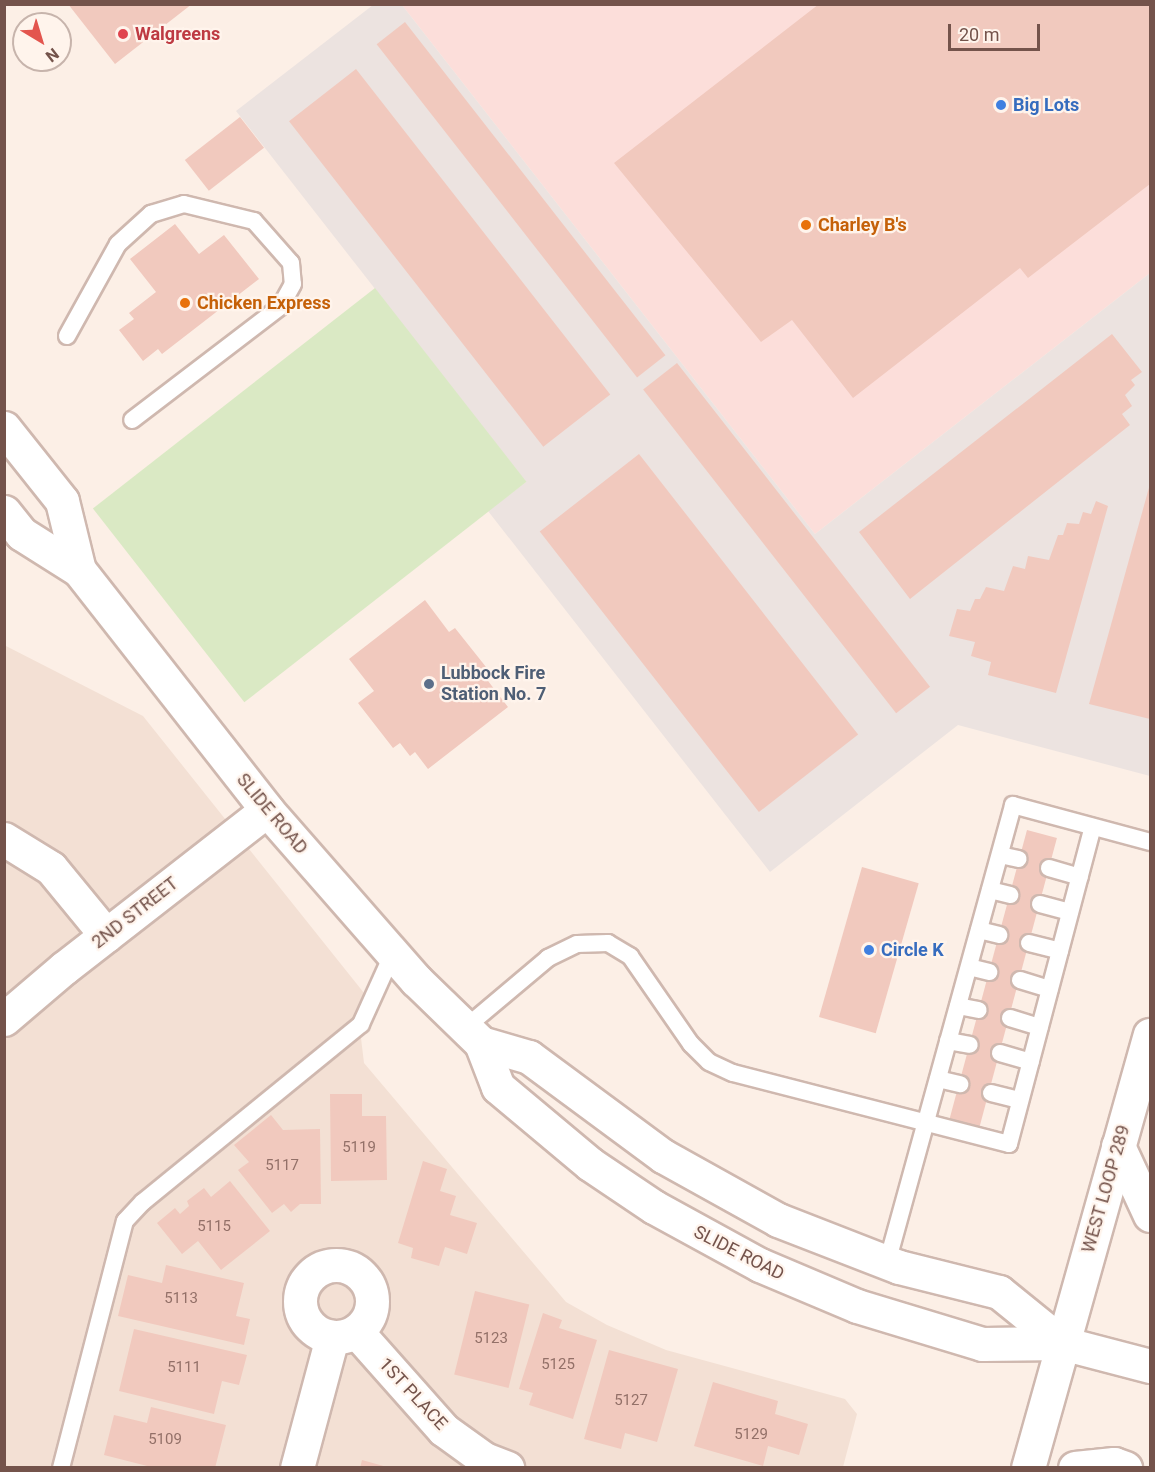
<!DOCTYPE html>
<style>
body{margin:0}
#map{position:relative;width:1155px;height:1472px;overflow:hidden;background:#fcefe6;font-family:Roboto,sans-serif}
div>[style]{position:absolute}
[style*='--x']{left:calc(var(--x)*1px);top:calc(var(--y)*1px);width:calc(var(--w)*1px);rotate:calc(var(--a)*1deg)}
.residential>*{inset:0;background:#f3e0d4}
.commercial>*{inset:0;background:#fcdeda}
.industrial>*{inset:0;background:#ece3e0}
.green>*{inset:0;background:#dae9c4;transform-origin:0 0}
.building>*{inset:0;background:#f1c9be;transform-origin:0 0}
.roads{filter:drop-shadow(2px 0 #cfb8af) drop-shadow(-2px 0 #cfb8af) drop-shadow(0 2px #cfb8af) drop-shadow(0 -2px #cfb8af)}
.lane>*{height:16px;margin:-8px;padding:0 8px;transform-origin:8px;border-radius:8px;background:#fff}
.street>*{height:33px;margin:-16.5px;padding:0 16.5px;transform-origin:16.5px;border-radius:16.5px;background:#fff}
.street>.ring{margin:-16.5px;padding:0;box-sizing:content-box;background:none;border:33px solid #fff;border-radius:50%}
.secondary>*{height:33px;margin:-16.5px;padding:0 16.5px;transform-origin:16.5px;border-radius:16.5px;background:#fff}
.dots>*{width:16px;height:16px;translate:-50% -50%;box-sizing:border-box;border:3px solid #fff4ec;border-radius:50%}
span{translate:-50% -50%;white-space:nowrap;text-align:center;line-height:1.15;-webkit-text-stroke:4.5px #fff4ec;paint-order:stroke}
.number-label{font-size:15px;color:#937068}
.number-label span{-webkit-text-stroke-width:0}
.health-label{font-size:18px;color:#be3a42;font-weight:700}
.left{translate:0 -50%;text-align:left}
.shop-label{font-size:18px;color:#366cbe;font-weight:700}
.food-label{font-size:18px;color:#c56008;font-weight:700}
.service-label{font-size:18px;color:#4e5e75;font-weight:700}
.street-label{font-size:18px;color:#74534b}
.frame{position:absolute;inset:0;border:6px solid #74534b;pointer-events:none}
.north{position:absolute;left:12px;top:12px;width:60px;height:60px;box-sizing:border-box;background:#fff4ec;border:2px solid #c7b4ac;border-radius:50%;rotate:142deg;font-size:16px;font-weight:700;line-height:24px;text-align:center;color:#74534b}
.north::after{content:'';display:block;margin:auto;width:21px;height:27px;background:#e3554e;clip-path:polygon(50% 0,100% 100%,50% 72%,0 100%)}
.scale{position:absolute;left:948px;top:24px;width:92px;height:27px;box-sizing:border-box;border:3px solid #74534b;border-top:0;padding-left:8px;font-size:18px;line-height:21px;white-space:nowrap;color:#74534b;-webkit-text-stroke:4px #fff4ec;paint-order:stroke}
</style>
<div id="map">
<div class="residential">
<div style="clip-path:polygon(4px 645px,143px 716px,364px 993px,364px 999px,356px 1017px,350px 1025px,361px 1038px,364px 1063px,566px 1302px,607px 1325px,666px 1350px,845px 1399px,857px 1414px,843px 1467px,5px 1467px)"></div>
</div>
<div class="commercial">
<div style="clip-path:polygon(402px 5px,1150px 5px,1150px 273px,815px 534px)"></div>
</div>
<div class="industrial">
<div style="clip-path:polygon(373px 5px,402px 5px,815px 534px,1150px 273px,1150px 776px,958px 725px,770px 872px,488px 511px,526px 482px,236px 111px)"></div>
</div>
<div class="green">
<div style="left:375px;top:288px;width:246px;height:358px;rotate:52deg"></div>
</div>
<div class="building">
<div style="clip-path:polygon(68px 4px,192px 4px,115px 64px)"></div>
<div style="clip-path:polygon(819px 4px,1150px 4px,1150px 184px,1028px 278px,1020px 268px,853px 398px,792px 320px,761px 342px,614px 163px)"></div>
<div style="left:405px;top:22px;width:423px;height:36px;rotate:52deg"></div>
<div style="left:356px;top:69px;width:413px;height:85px;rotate:52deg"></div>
<div style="left:240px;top:117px;width:39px;height:70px;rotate:52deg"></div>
<div style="clip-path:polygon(175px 224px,199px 254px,224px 235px,259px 279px,162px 354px,158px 349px,143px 361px,119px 330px,134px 319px,129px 313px,156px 292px,130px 259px)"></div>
<div style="clip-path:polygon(1112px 334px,1142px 372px,1131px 380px,1135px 385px,1125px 395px,1132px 406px,1122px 414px,1130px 425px,910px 599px,859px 532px)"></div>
<div style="left:677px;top:363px;width:411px;height:43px;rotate:52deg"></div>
<div style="left:639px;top:454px;width:356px;height:126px;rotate:52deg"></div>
<div style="clip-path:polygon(1150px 484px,1150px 719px,1089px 704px)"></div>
<div style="clip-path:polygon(1096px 501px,1108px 506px,1056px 693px,988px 675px,991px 662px,971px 656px,975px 642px,949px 636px,957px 609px,970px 611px,975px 599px,980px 599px,986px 587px,1004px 591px,1013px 566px,1025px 569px,1028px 556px,1049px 560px,1058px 535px,1063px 535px,1067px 523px,1079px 524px,1083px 512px,1091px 514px)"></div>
<div style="clip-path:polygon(425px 600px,449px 632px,455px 628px,490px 672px,485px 677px,508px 707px,428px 769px,415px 752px,410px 756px,400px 743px,393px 748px,358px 703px,374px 691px,349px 659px)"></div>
<div style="left:1027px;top:830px;width:31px;height:299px;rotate:15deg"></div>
<div style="left:862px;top:867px;width:59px;height:156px;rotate:16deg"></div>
<div style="clip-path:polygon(330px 1094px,362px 1094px,362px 1116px,386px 1116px,387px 1180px,331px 1181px)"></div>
<div style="clip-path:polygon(271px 1115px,283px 1130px,320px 1129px,321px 1204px,300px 1204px,291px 1212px,284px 1204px,272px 1213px,238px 1170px,249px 1162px,234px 1145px)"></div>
<div style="clip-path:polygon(423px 1161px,447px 1169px,440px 1191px,456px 1196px,450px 1215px,477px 1223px,467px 1254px,445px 1247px,439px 1266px,411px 1258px,413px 1248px,398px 1243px)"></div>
<div style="clip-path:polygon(230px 1181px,270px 1231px,221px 1270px,198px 1241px,182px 1254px,157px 1223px,175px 1208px,180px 1214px,189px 1206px,187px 1201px,204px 1188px,211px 1197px)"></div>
<div style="clip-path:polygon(166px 1265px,244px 1283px,236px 1316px,250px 1319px,244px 1345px,118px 1316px,128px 1275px,162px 1283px)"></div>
<div style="left:475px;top:1291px;width:56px;height:86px;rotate:14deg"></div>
<div style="clip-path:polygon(543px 1313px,562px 1320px,559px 1328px,597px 1340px,573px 1419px,529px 1405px,533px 1393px,519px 1389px)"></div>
<div style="clip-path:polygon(134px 1329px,247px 1355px,239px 1385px,222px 1381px,214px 1414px,119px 1391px)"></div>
<div style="clip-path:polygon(609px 1350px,678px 1369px,657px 1442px,625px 1433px,621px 1449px,584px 1439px)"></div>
<div style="clip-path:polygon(713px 1382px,778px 1401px,775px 1414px,808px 1424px,799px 1455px,768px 1446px,763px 1466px,694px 1446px)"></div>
<div style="clip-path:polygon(151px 1407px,226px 1425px,215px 1468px,155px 1468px,104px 1455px,114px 1415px,147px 1423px)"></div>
<div style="clip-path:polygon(362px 1460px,387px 1467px,387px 1468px,360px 1468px)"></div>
</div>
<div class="roads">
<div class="lane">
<div style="--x:67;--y:336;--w:105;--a:-61"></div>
<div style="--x:118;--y:244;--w:45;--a:-42.3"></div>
<div style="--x:151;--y:214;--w:34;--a:-17"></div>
<div style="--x:184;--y:204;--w:72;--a:13.7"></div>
<div style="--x:254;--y:221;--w:56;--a:48.6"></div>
<div style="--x:291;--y:263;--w:21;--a:85"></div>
<div style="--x:293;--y:284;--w:26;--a:119"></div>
<div style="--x:280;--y:307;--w:186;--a:142.6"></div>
<div style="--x:1000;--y:855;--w:19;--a:12"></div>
<div style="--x:1049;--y:868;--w:32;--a:16"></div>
<div style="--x:990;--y:890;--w:21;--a:14"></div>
<div style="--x:1040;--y:904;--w:31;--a:15"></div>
<div style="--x:979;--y:930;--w:21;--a:14"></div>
<div style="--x:1029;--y:943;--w:32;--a:14"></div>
<div style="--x:969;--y:967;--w:21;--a:14"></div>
<div style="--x:1020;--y:980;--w:31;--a:17"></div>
<div style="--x:958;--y:1006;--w:21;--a:11"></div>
<div style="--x:1010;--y:1018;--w:31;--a:17"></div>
<div style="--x:465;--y:1028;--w:109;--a:-40.1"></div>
<div style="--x:548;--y:958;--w:32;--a:-26"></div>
<div style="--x:577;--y:944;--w:31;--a:-2"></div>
<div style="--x:608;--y:943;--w:26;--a:31"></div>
<div style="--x:630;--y:956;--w:107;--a:55.3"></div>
<div style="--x:691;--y:1044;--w:25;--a:45"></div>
<div style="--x:709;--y:1062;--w:26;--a:25"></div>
<div style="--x:733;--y:1073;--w:285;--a:14.4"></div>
<div style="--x:1009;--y:1144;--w:328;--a:-75.2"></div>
<div style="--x:948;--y:1041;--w:22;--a:10"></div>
<div style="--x:1000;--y:1053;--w:32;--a:16"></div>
<div style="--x:938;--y:1079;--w:23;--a:13"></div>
<div style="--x:991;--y:1093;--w:30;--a:14"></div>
<div style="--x:887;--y:1263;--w:475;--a:-74.6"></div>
<div style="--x:1013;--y:805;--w:142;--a:15.1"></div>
<div style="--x:61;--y:1468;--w:255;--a:-75.5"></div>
<div style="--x:125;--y:1221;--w:26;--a:-47"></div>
<div style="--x:143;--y:1202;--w:281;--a:-39.2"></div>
<div style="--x:361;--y:1024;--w:78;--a:-65.7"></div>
</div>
<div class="street">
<div style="--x:4;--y:839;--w:55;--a:31.7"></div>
<div style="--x:51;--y:868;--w:87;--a:50.6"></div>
<div style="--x:4;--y:1019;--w:79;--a:-40.4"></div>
<div style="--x:64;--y:968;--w:257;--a:-37.9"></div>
<div class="ring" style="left:300px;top:1265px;width:39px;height:39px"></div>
<div style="--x:356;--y:1331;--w:132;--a:48.4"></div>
<div style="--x:444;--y:1430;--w:49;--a:35.9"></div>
<div style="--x:484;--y:1459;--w:25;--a:21"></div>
<div style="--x:297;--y:1468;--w:136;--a:-75"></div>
</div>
<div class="secondary">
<div style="--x:4;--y:428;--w:93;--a:51.5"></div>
<div style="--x:62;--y:501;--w:71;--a:76.2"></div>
<div style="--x:4;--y:512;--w:28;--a:51"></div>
<div style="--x:22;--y:534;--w:67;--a:32.3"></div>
<div style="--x:79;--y:570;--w:305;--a:51.9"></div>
<div style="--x:267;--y:810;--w:226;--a:48.8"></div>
<div style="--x:416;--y:980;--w:91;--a:44.1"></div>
<div style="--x:481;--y:1043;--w:50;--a:16.3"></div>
<div style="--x:529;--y:1057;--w:167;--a:36.5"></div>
<div style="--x:663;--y:1156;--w:132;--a:29.1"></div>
<div style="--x:778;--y:1220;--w:130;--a:21.2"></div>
<div style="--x:899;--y:1267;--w:103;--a:14"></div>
<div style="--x:999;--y:1292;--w:81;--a:39"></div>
<div style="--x:481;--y:1043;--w:47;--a:68.9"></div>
<div style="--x:498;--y:1087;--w:120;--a:39.9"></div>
<div style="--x:590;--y:1164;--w:77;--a:33.9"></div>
<div style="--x:654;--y:1207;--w:121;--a:28.7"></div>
<div style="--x:760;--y:1265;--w:105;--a:22.9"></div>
<div style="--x:857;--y:1306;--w:131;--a:16.9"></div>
<div style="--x:982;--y:1344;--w:80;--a:-0.7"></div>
<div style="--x:1062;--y:1343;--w:91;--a:14.6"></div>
<div style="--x:1118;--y:1146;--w:76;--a:65.1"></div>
<div style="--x:1028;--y:1468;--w:450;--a:-74.3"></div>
<div style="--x:1075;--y:1468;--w:39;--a:-6"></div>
<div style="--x:1114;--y:1464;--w:12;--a:20"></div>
</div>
</div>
<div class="dots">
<div style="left:123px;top:34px;background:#e0444e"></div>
<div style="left:1001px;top:105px;background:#3f7fe0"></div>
<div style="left:806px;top:225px;background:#e8710a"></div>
<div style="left:185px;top:303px;background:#e8710a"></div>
<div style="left:429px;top:684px;background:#5c6f8a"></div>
<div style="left:869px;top:950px;background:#3f7fe0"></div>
</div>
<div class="number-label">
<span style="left:359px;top:1148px">5119</span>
<span style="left:282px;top:1166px">5117</span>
<span style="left:214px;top:1227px">5115</span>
<span style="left:181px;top:1299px">5113</span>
<span style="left:491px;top:1339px">5123</span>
<span style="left:558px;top:1365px">5125</span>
<span style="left:184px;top:1368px">5111</span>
<span style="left:631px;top:1401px">5127</span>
<span style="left:751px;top:1435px">5129</span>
<span style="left:165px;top:1440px">5109</span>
</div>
<div class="health-label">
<span class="left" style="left:135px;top:34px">Walgreens</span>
</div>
<div class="shop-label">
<span class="left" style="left:1013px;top:105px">Big Lots</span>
<span class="left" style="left:881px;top:950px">Circle K</span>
</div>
<div class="food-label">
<span class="left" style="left:818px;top:225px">Charley B's</span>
<span class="left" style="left:197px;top:303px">Chicken Express</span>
</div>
<div class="service-label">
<span class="left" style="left:441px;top:684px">Lubbock Fire<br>Station No. 7</span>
</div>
<div class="street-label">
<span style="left:272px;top:814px;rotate:50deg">SLIDE ROAD</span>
<span style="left:135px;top:913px;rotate:-38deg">2ND STREET</span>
<span style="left:1106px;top:1189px;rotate:-74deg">WEST LOOP 289</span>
<span style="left:739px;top:1253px;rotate:27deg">SLIDE ROAD</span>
<span style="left:413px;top:1394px;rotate:47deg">1ST PLACE</span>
</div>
<div class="frame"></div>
<div class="north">N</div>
<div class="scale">20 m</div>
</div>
